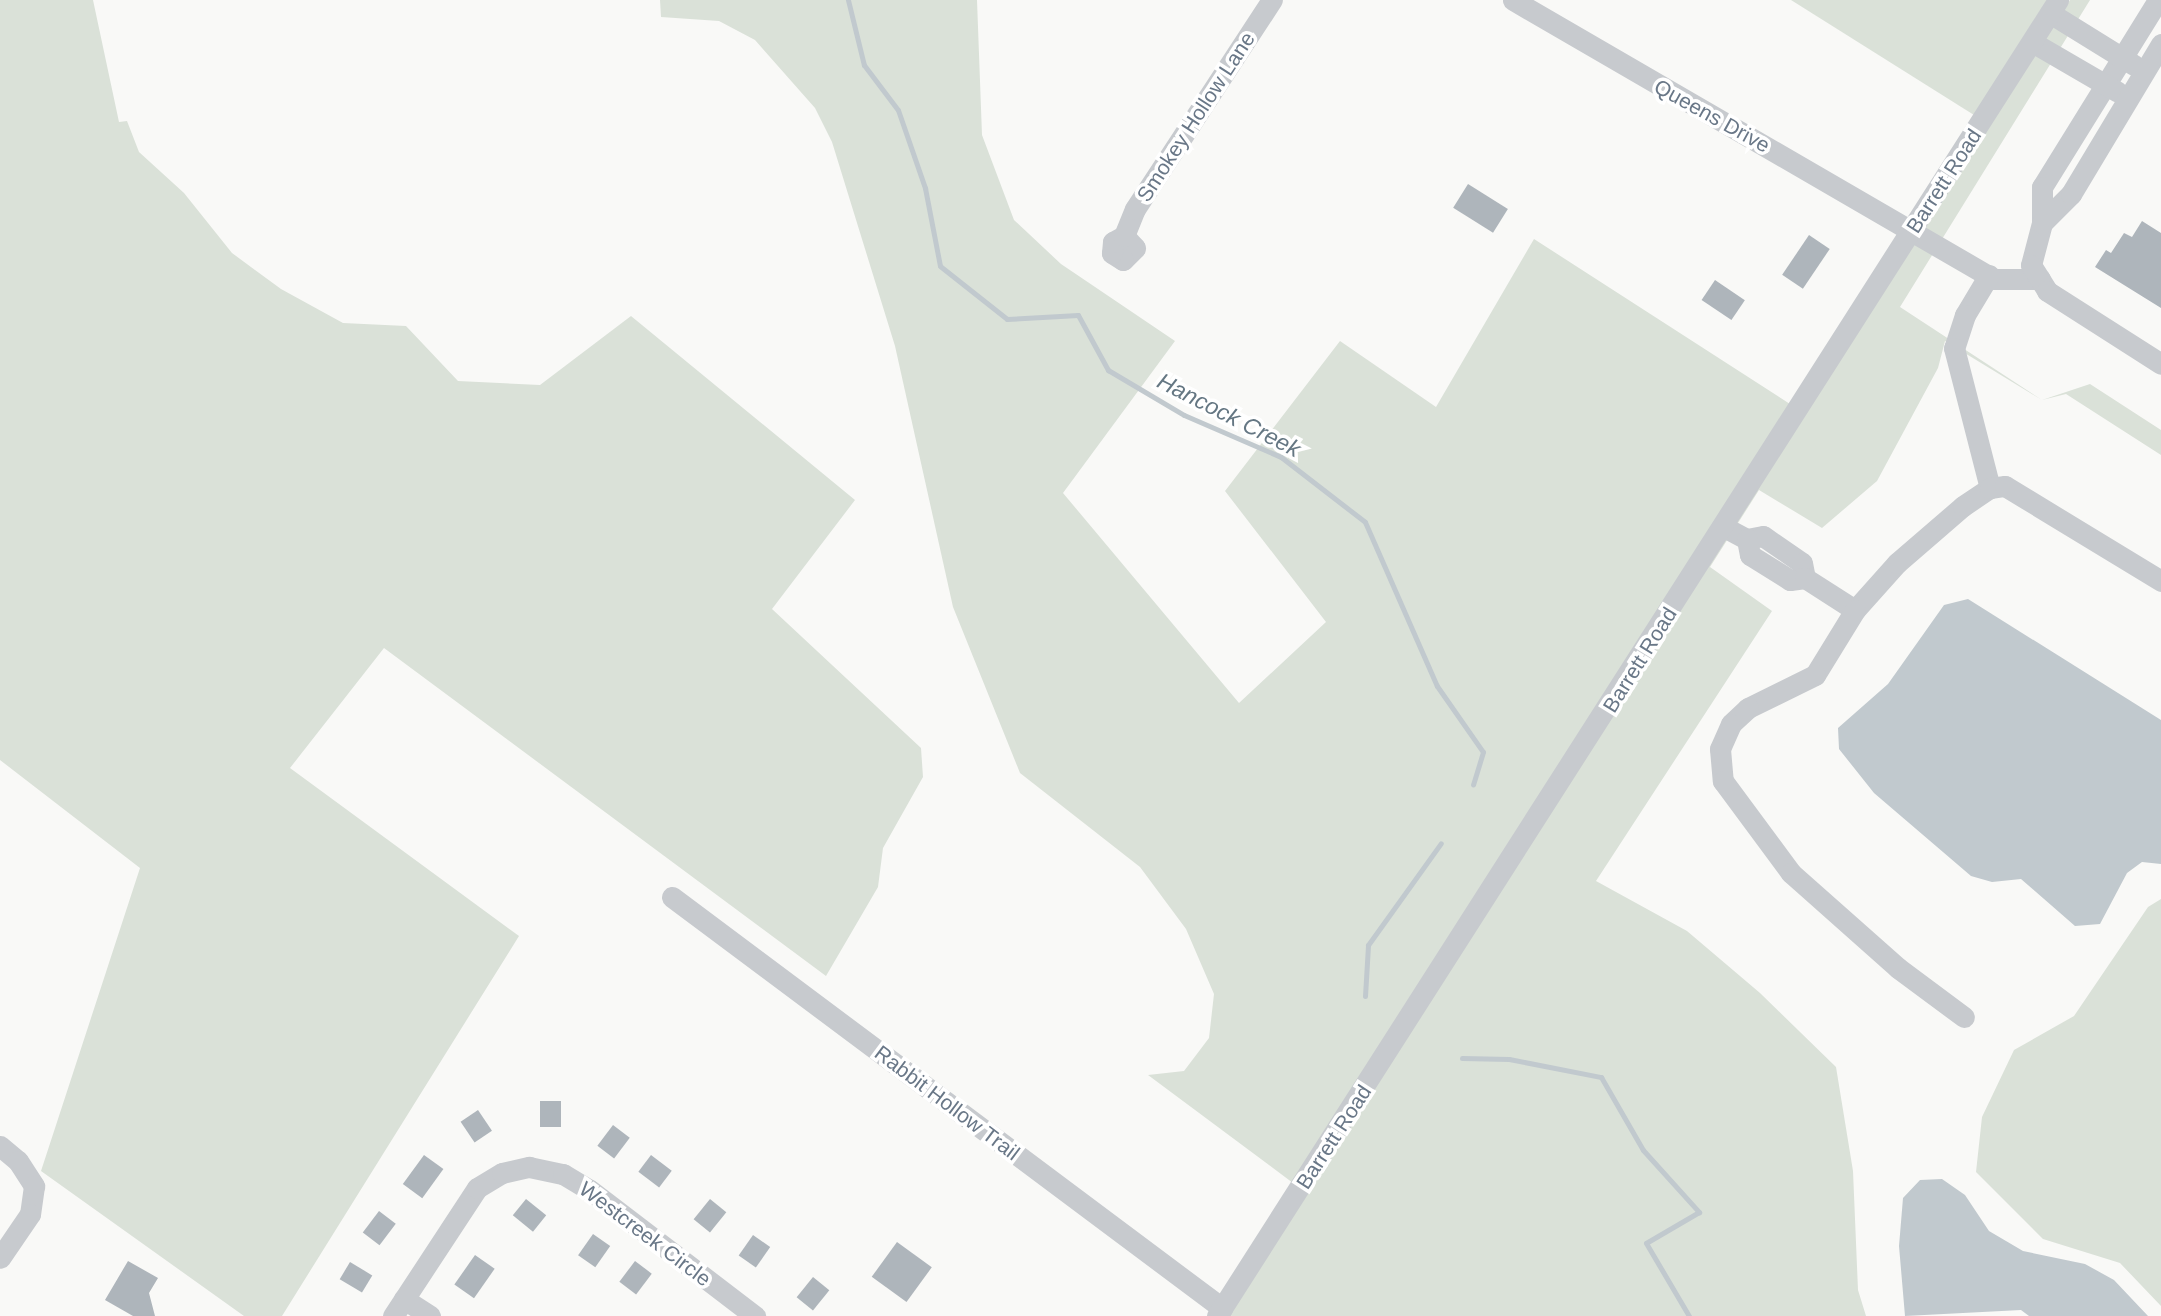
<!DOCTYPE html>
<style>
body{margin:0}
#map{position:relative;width:2161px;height:1316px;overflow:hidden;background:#f9f9f7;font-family:Helvetica,sans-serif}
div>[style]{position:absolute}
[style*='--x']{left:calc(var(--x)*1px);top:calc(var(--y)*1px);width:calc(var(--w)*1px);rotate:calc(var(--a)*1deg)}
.green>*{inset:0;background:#dae1d8}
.water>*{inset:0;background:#c1c9ce}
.stream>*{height:5px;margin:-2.5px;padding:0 2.5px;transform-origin:2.5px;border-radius:2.5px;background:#c1c9ce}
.building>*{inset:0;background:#aeb5bb;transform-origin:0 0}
.minor>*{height:21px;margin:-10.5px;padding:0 10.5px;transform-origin:10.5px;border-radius:10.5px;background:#c7cace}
span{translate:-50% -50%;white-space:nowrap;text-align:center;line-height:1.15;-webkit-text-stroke:7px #fff;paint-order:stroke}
.street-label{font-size:21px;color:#697787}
.water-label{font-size:23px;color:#657783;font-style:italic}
</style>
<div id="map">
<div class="green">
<div style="clip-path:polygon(0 0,93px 0,119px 122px,127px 121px,139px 152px,184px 193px,232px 253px,281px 289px,343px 323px,406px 326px,458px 381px,540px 385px,631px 316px,855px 500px,772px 609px,921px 748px,923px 777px,883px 848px,878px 887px,826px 976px,384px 648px,290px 768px,519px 936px,282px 1316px,244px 1316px,41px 1171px,140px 868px,0 760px)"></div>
<div style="clip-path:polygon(660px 0,977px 0,982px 135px,1014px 220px,1061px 264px,1175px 341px,1063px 493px,1239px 703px,1326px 622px,1225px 491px,1340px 341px,1436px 407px,1534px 239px,1790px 404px,1293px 1183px,1148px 1075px,1184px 1071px,1209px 1038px,1214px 994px,1186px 929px,1140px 867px,1020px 773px,953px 607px,895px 346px,832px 142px,815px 108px,755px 40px,719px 21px,661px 17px)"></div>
<div style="clip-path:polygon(1791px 0,2047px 0,1974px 115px)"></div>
<div style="clip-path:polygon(2070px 0,2090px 0,1900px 307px,2042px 400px,2090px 384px,2161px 430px,2161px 455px,2066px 394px,2042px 400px,1945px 341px,1938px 368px,1877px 481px,1822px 528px,1759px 490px,1710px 567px,1772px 611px,1596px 881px,1687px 931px,1760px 993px,1836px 1067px,1853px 1171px,1858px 1290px,1866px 1316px,1228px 1316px)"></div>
<div style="clip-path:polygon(2161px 899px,2161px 1306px,2120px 1263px,2043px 1239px,1976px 1172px,1982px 1117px,2014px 1050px,2074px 1016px,2148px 907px)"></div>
</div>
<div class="water">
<div style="clip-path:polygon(1968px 599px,2161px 720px,2161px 864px,2142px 862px,2127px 873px,2100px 924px,2075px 926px,2021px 879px,1992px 882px,1971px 876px,1874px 793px,1839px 749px,1838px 728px,1888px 684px,1944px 605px)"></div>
<div style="clip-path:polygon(1942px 1179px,1965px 1195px,1989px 1231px,2023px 1251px,2085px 1264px,2114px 1280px,2148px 1316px,2029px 1316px,2021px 1310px,1905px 1316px,1899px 1246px,1903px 1198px,1920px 1180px)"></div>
</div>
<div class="stream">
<div style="--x:848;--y:0;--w:67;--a:76.2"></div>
<div style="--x:864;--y:65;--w:56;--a:52.9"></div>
<div style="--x:898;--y:110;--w:83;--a:70.9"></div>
<div style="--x:925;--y:188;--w:79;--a:79.1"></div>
<div style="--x:940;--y:266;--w:85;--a:38.3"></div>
<div style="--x:1007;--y:319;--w:71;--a:-3.2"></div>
<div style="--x:1078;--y:315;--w:63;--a:61.4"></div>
<div style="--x:1108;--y:370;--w:88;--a:30.6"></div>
<div style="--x:1184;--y:415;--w:106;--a:23.4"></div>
<div style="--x:1281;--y:457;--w:106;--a:37.7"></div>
<div style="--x:1365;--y:522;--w:179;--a:66.3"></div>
<div style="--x:1437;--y:686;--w:80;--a:55.1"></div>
<div style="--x:1483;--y:752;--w:34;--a:107"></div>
<div style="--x:1365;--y:996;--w:51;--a:-86.6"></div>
<div style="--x:1368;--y:945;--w:125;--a:-54.4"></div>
<div style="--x:1462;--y:1058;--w:47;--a:1.2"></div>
<div style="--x:1509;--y:1059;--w:94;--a:11.1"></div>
<div style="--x:1601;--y:1077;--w:84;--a:60.1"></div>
<div style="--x:1643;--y:1150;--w:84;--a:47.9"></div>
<div style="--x:1699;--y:1212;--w:61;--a:149.7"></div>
<div style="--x:1646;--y:1243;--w:85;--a:59.5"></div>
</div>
<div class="building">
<div style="left:1468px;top:184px;width:47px;height:28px;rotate:32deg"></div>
<div style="clip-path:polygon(2142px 221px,2161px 233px,2161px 308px,2095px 267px,2106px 250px,2111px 253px,2124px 233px,2132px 237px)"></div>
<div style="left:1809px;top:235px;width:25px;height:48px;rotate:34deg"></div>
<div style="left:1715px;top:280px;width:36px;height:24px;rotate:34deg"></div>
<div style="left:540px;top:1101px;width:21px;height:26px"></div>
<div style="left:478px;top:1110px;width:25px;height:21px;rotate:56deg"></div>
<div style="left:613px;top:1125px;width:21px;height:26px;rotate:37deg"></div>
<div style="left:424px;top:1155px;width:24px;height:36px;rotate:36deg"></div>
<div style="left:651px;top:1155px;width:26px;height:21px;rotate:37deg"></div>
<div style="left:526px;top:1199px;width:26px;height:21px;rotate:39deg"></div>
<div style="left:710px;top:1199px;width:21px;height:26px;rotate:39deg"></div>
<div style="left:379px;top:1211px;width:21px;height:27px;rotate:37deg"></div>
<div style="left:593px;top:1234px;width:21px;height:26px;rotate:35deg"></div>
<div style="left:753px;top:1235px;width:21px;height:25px;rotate:35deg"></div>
<div style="left:897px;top:1242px;width:43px;height:43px;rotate:36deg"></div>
<div style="left:475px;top:1255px;width:24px;height:36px;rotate:35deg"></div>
<div style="clip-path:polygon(128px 1261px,158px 1278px,149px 1293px,155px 1316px,133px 1316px,105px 1300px)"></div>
<div style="left:635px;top:1261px;width:21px;height:26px;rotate:37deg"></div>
<div style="left:350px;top:1262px;width:26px;height:20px;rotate:31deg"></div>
<div style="left:813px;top:1277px;width:21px;height:26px;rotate:39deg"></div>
</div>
<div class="minor">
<div style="--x:1513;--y:0;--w:556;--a:30.12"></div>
<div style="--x:1994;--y:279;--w:46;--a:0"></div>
<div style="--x:2158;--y:0;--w:220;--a:121.8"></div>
<div style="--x:2042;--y:187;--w:36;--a:90"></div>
<div style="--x:2042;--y:223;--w:43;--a:104.7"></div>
<div style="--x:2031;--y:265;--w:31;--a:58"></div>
<div style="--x:2047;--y:291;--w:135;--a:32.6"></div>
<div style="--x:2050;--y:13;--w:99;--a:31.8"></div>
<div style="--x:2032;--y:42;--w:99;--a:30.2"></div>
<div style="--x:2042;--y:223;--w:41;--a:-45"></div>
<div style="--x:2071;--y:194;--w:175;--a:-59"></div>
<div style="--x:1124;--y:236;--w:16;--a:47"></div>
<div style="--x:1135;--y:248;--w:17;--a:135"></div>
<div style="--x:1123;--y:260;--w:13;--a:-148"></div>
<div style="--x:1112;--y:253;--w:11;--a:-85"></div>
<div style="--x:1113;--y:242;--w:13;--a:-29"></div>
<div style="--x:1124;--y:236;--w:29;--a:-68"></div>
<div style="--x:1135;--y:209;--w:250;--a:-56.8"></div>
<div style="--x:1989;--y:275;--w:47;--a:121"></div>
<div style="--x:1965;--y:315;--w:35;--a:108"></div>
<div style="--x:1954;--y:348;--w:145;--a:75.6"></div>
<div style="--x:1724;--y:527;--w:26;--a:28"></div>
<div style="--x:1747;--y:539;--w:16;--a:-11"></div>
<div style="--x:1763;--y:536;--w:47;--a:34.7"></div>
<div style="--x:1802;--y:563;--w:15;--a:79"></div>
<div style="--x:1805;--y:578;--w:15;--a:172"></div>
<div style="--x:1790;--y:580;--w:47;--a:-148"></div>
<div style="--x:1750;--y:555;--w:16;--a:-101"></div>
<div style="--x:1805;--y:578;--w:59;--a:32.6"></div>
<div style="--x:1855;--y:610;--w:63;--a:-48.2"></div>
<div style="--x:1897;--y:563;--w:87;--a:-40.8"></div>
<div style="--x:1963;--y:506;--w:32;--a:-34"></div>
<div style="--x:1990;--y:488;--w:15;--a:-8"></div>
<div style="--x:2005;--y:486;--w:183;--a:31.3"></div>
<div style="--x:1855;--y:610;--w:76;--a:121.6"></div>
<div style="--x:1815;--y:675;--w:75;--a:153.8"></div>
<div style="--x:1748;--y:708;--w:23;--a:137"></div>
<div style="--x:1731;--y:724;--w:27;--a:114"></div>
<div style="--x:1720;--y:749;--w:32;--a:85"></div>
<div style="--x:1723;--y:781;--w:114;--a:53.5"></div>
<div style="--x:1791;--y:873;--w:143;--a:41.6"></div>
<div style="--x:1898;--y:968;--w:82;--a:36.6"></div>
<div style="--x:672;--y:897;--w:687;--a:36.77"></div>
<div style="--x:0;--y:1146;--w:23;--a:40"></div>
<div style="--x:18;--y:1161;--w:30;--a:57"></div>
<div style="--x:34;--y:1186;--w:28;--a:98"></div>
<div style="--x:30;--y:1214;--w:53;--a:124.3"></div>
<div style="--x:404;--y:1299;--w:31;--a:33"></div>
<div style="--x:393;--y:1316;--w:153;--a:-56.7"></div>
<div style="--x:477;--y:1188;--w:29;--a:-31"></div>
<div style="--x:502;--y:1173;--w:28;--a:-13"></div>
<div style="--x:529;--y:1167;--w:35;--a:12"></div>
<div style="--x:563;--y:1174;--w:31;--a:31"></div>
<div style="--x:590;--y:1190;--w:208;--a:37.4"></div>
<div style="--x:1217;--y:1316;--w:1562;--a:-57.42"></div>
</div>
<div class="street-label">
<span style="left:1712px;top:116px;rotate:29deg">Queens Drive</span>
<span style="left:1196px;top:117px;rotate:-57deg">Smokey Hollow Lane</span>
<span style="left:1944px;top:181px;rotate:-57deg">Barrett Road</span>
<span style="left:1640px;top:660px;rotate:-58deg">Barrett Road</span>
<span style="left:947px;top:1103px;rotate:37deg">Rabbit Hollow Trail</span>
<span style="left:1334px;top:1137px;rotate:-57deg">Barrett Road</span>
<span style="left:645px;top:1234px;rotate:37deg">Westcreek Circle</span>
</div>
<div class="water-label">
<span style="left:1229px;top:415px;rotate:27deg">Hancock Creek</span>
</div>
</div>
